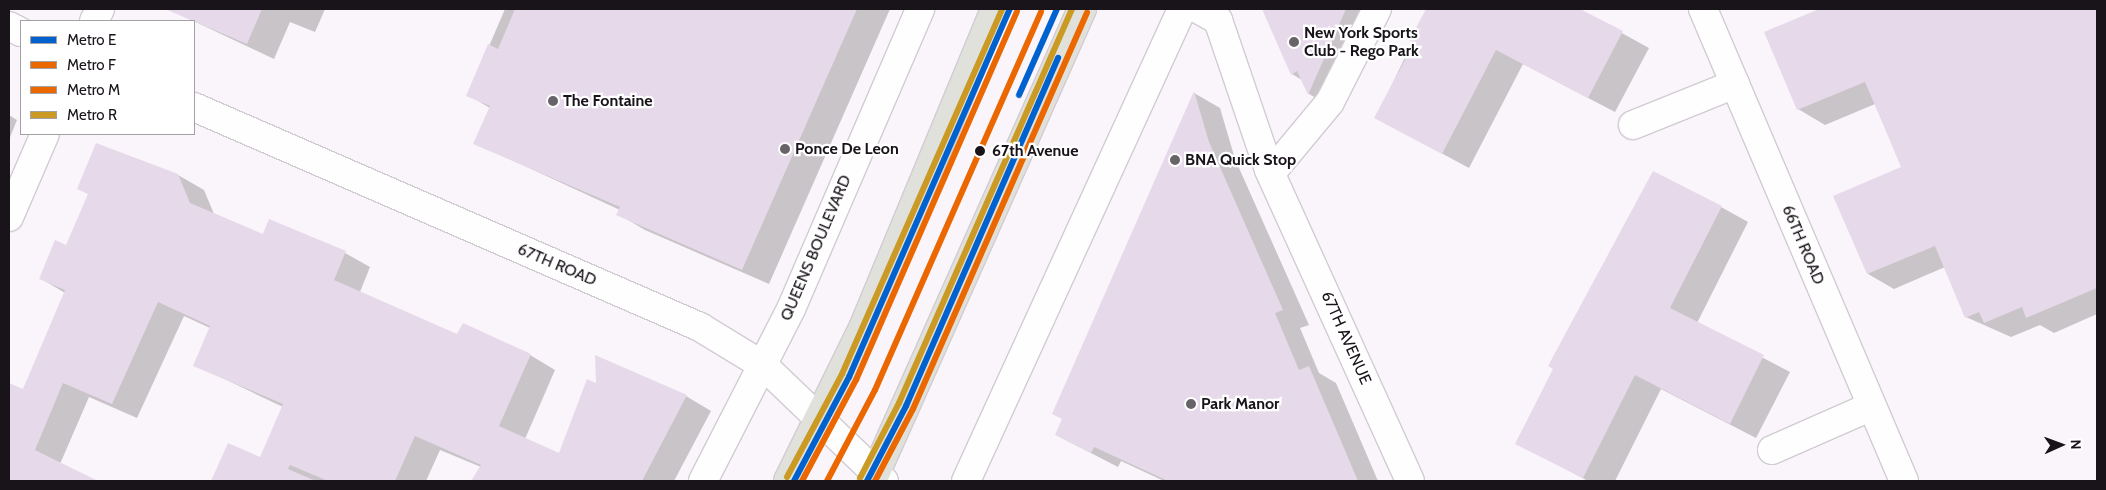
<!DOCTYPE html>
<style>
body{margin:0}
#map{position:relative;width:2106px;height:490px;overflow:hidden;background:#faf5fb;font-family:Cabin,sans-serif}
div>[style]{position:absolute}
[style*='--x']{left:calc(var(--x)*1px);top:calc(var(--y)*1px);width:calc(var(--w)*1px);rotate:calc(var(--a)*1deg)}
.shadow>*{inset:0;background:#0003}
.building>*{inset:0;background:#e6d9e9}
.roads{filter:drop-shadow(1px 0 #d1ccd2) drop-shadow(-1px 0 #d1ccd2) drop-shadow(0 1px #d1ccd2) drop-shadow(0 -1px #d1ccd2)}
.minor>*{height:28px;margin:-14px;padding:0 14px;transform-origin:14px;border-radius:14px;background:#fefefe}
.major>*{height:28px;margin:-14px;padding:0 14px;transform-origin:14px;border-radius:14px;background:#e1e1db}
.metro-1>*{height:6px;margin:-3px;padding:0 3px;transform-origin:3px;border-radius:3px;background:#0062cf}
.metro-2>*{height:6px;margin:-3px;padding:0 3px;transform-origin:3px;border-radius:3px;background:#eb6800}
.metro-3>*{height:6px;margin:-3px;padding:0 3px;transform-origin:3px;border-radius:3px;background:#eb6800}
.metro-4>*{height:6px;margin:-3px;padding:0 3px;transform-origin:3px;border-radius:3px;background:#ca9a24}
.dots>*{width:14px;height:14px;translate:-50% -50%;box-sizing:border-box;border:2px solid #fff;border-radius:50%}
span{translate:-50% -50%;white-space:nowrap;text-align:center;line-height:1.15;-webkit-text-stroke:4.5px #fff;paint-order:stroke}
.poi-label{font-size:16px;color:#19131a;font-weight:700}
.left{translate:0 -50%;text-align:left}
.stop-label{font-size:16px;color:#19131a;font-weight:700}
.street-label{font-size:16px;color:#19131a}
.frame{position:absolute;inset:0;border:10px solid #19131a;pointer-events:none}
.legend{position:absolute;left:20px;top:20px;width:175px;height:115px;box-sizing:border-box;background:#fff;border:1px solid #a3a1a3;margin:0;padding:6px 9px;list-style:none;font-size:15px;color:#19131a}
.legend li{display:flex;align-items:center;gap:10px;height:25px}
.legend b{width:25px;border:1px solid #a3a1a3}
.north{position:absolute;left:2036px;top:420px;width:50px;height:50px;-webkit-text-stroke:4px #fff;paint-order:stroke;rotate:88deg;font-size:14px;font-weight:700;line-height:20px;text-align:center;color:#19131a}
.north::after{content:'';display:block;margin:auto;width:18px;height:22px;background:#19131a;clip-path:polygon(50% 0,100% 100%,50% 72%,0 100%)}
</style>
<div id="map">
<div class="shadow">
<div style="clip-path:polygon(168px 9px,325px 9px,315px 32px,290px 22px,274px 59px)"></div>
<div style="clip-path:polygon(505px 9px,890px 9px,769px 284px,645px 230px,618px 214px,620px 210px,475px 143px,490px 108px,468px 95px)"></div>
<div style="clip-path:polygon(1266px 9px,1379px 9px,1335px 109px,1309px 94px,1302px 80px,1292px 74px)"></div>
<div style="clip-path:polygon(1428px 9px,1578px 9px,1649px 48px,1615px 112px,1523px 64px,1469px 168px,1376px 118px)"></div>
<div style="clip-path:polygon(1822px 9px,2097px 9px,2097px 314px,2054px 333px,2040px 325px,2011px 337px,1966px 317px,1945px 267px,1894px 289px,1868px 274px,1902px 168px,1875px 104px,1825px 125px,1798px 109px,1766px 33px)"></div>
<div style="clip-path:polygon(1194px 93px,1220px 108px,1235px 159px,1309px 325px,1300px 328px,1319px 373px,1336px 383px,1378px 481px,1164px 481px,1121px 461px,1118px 467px,1056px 435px)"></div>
<div style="clip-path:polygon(9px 115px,17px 120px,9px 140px)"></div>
<div style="clip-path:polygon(178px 175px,204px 190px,214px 214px,263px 236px,345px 253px,370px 267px,360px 292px,458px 336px,530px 355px,555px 370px,525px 439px,559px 454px,597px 385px,686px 396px,711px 411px,674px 481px,472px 481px,481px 467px,440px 450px,426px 481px,213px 481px,229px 445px,261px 458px,283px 407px,195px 365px,210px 328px,184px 316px,137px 418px,89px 397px,60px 464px,96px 481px,9px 481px,9px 384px,23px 390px,65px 293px,40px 278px,66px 246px,89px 194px,78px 188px)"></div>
<div style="clip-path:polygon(1721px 207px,1748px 222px,1697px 323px,1790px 372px,1756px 438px,1661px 389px,1615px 481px,1588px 481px,1517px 443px)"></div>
</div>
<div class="building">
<div style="clip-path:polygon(165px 9px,262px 9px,247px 44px)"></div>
<div style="clip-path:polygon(515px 9px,857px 9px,742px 270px,616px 215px,620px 207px,473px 144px,490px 106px,466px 96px,488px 44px,498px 49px)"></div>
<div style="clip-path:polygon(1262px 9px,1346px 9px,1308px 95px,1297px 71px,1291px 75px)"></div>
<div style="clip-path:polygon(1426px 9px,1580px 9px,1623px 31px,1588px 98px,1496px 50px,1442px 154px,1374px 118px,1414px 43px,1409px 41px)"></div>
<div style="clip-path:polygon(1819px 9px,2097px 9px,2097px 288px,2026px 318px,2022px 307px,1984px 323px,1979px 312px,1965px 318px,1935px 246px,1867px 274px,1833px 196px,1901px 167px,1883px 124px,1865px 82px,1797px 110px,1764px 32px)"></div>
<div style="clip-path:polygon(1194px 91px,1209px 142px,1283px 310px,1275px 313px,1299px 370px,1309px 366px,1358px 481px,1168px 481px,1094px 447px,1091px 453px,1055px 435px,1062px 419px,1052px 414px)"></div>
<div style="clip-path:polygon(96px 143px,178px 174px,190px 203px,263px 234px,269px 219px,346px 251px,334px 280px,457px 334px,463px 323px,531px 354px,499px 426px,559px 453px,587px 379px,596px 383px,595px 355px,687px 395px,642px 481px,471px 481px,481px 465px,415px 436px,395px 481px,328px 481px,290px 465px,288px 469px,316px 481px,211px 481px,228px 443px,260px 457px,283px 404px,193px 366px,210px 326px,158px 302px,112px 404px,63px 383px,35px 450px,98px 481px,9px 481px,9px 383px,23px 389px,65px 290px,39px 279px,55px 240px,66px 245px,88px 194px,77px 189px)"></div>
<div style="clip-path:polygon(1653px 171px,1722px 206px,1670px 308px,1764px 355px,1730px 424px,1635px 375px,1583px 478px,1515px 444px,1553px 369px,1548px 366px)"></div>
</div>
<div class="roads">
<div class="minor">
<div style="--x:1198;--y:9;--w:23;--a:29"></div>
<div style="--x:1218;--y:20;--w:158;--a:71.2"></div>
<div style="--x:1269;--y:170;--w:341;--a:65.6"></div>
<div style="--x:1703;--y:9;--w:513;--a:66.93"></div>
<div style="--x:94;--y:21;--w:13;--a:-63"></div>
<div style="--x:9;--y:26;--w:13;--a:27"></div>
<div style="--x:194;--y:107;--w:552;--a:23.5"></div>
<div style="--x:700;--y:327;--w:75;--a:31.4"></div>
<div style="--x:764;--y:366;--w:166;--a:43.8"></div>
<div style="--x:1633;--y:125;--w:110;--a:-21.9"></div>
<div style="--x:1271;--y:173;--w:92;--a:-50.3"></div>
<div style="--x:1330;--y:102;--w:104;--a:-63.2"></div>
<div style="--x:9;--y:217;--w:90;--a:-66.6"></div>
<div style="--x:1772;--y:450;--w:109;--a:-23.7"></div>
<div style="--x:703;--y:481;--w:193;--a:-62.9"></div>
<div style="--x:791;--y:309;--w:327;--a:-66.7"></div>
<div style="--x:966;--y:481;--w:519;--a:-65.41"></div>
</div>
<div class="major">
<div style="--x:788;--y:481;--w:170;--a:-63.9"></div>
<div style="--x:863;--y:328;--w:345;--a:-67.5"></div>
<div style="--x:872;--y:481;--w:517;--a:-66.01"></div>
</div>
</div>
<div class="metro-1">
<div style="--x:1019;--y:95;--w:94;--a:-66.2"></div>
<div style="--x:794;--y:481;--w:118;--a:-62.1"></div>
<div style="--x:849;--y:377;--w:402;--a:-66.4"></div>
<div style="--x:867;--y:481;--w:85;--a:-62.5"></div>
<div style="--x:906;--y:406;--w:380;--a:-66.4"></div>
</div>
<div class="metro-2">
<div style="--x:827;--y:481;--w:103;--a:-62.2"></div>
<div style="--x:875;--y:390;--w:413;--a:-66.3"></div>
</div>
<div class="metro-3">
<div style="--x:802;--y:481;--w:115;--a:-61.9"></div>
<div style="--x:856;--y:380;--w:402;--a:-66.4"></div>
<div style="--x:875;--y:481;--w:81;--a:-62.2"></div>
<div style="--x:913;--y:409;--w:433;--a:-66.3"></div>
</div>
<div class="metro-4">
<div style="--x:787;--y:477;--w:117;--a:-61.9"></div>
<div style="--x:842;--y:374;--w:399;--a:-66.3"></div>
<div style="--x:860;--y:478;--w:85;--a:-62.5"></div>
<div style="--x:899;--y:403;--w:430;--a:-66.3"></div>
</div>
<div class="dots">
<div style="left:1294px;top:42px;background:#686269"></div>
<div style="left:553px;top:101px;background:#686269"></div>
<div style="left:785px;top:149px;background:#686269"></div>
<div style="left:980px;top:151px;background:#19131a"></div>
<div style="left:1175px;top:160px;background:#686269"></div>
<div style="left:1191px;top:404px;background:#686269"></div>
</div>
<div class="poi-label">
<span class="left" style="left:1304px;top:42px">New York Sports<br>Club - Rego Park</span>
<span class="left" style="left:563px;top:101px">The Fontaine</span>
<span class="left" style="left:795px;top:149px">Ponce De Leon</span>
<span class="left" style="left:1185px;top:160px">BNA Quick Stop</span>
<span class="left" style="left:1201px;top:404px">Park Manor</span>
</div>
<div class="stop-label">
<span class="left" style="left:992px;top:151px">67th Avenue</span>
</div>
<div class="street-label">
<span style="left:1803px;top:245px;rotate:67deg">66TH ROAD</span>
<span style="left:816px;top:248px;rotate:-67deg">QUEENS BOULEVARD</span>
<span style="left:557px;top:265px;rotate:23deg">67TH ROAD</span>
<span style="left:1346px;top:338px;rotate:66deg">67TH AVENUE</span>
</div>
<div class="frame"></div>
<ul class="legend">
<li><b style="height:6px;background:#0062cf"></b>Metro E</li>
<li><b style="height:6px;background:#eb6800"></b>Metro F</li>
<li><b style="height:6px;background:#eb6800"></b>Metro M</li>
<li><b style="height:6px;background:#ca9a24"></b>Metro R</li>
</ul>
<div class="north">N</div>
</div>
